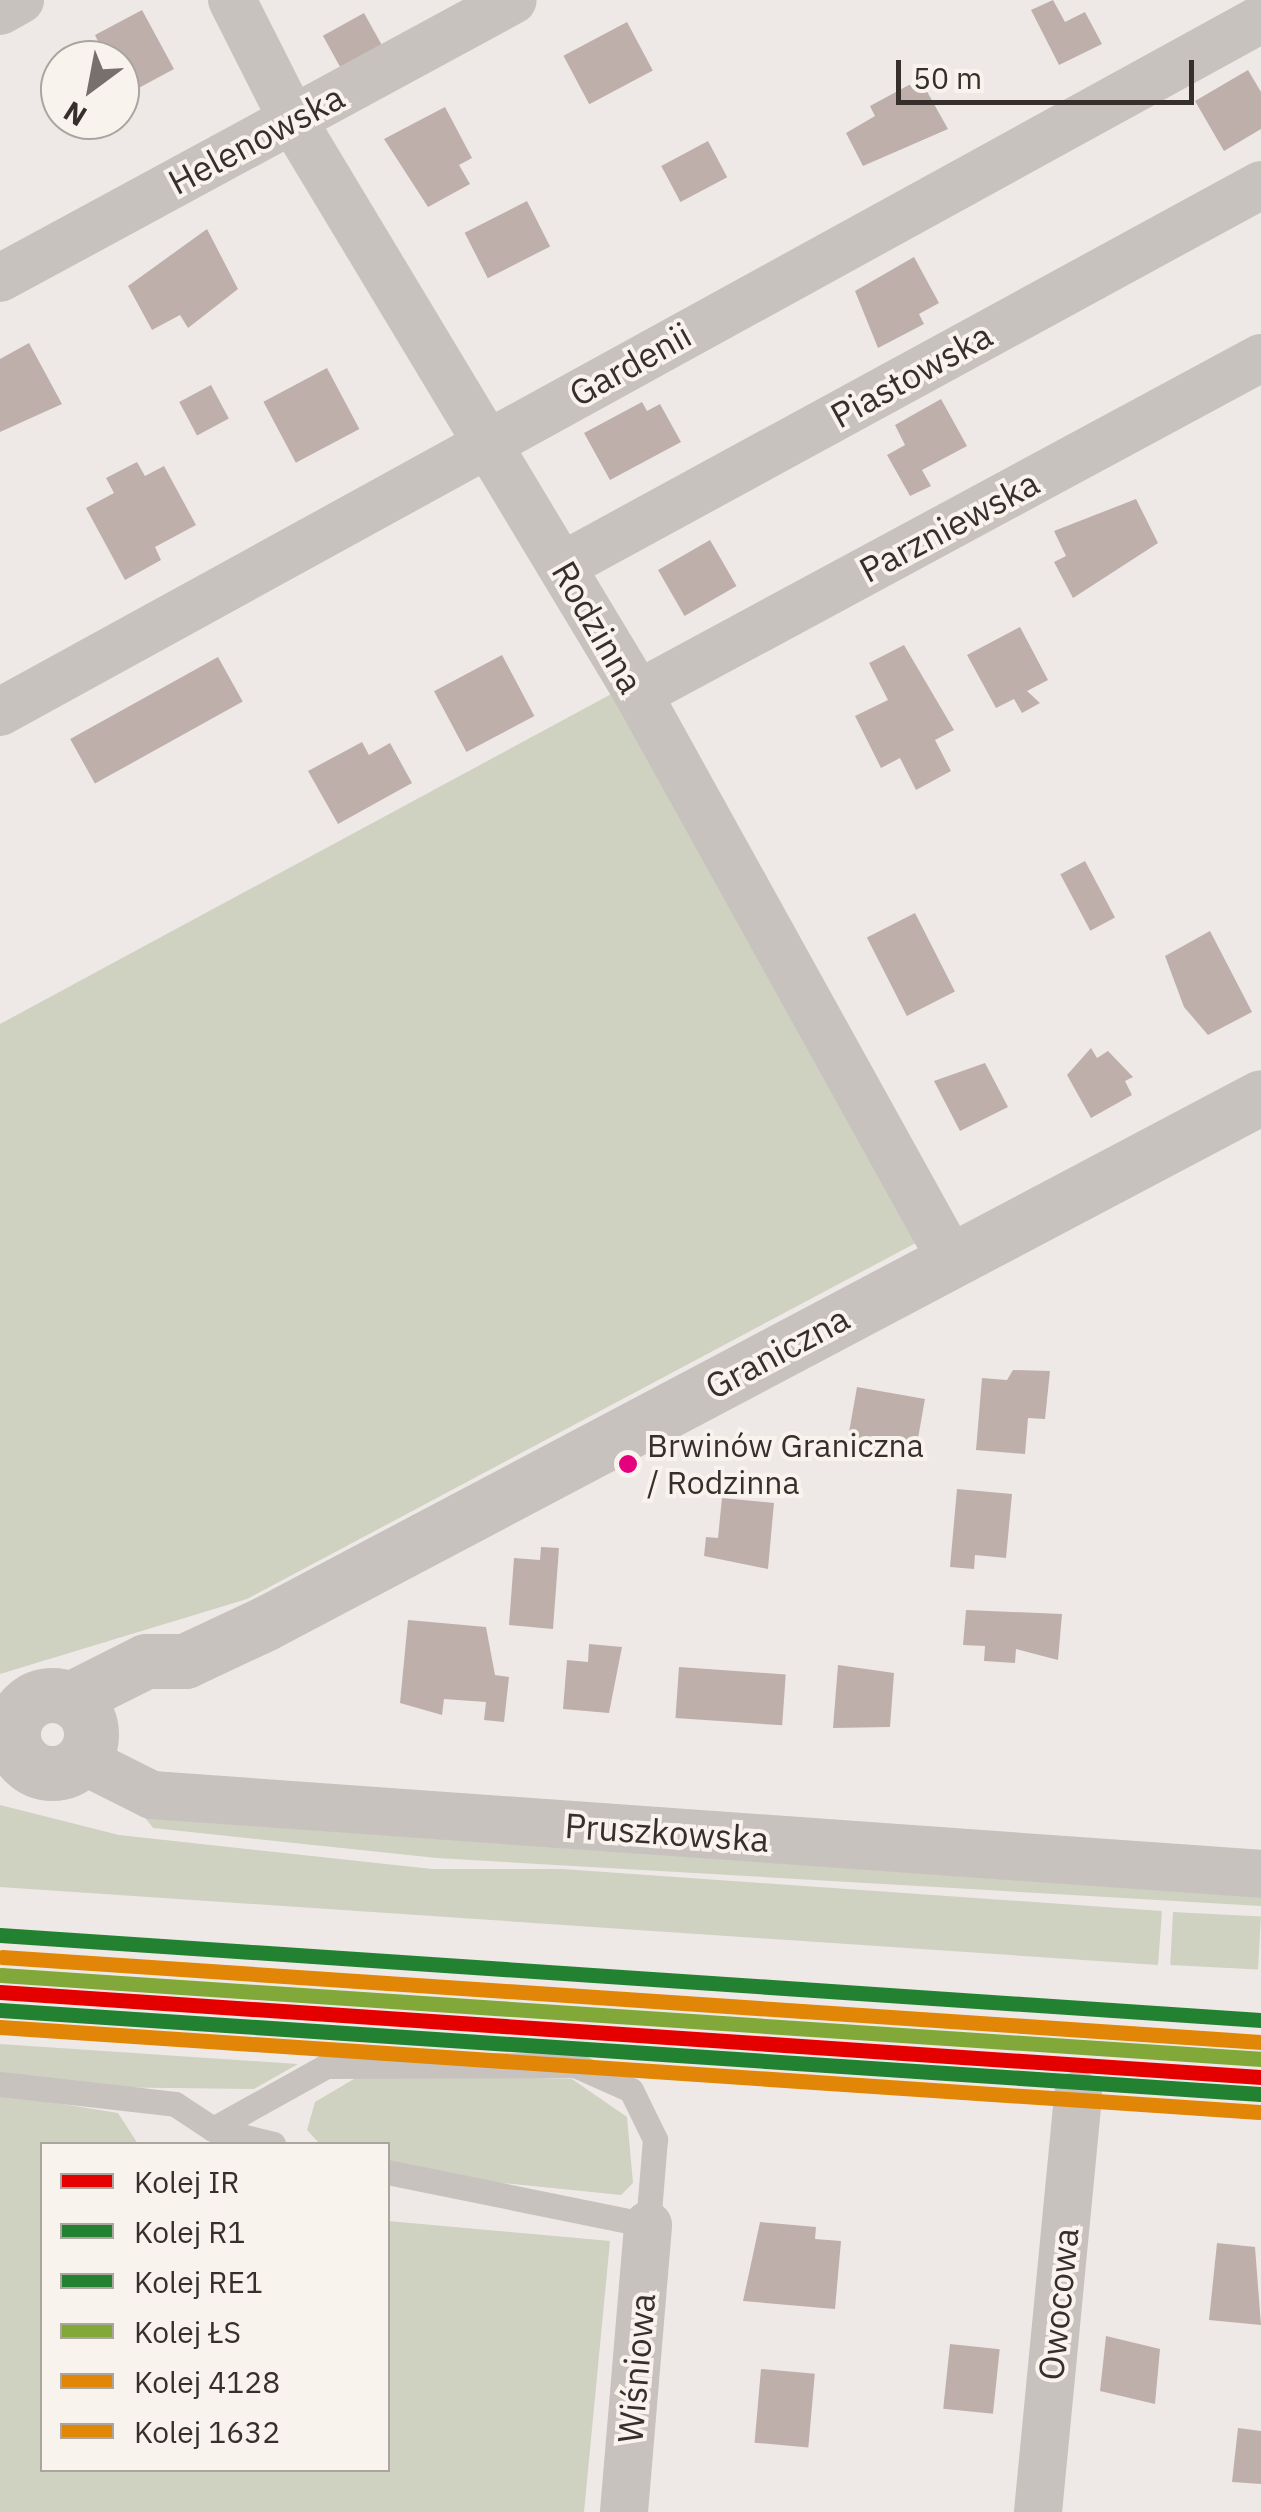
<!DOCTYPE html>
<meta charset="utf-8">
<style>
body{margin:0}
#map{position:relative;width:1261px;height:2512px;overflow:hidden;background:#eee9e6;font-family:"IBM Plex Sans",sans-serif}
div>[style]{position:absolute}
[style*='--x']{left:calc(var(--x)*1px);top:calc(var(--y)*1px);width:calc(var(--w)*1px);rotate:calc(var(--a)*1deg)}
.green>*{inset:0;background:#cfd1c1;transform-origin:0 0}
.building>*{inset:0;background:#bfafaa;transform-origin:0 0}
.service>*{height:25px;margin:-12.5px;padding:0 12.5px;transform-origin:12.5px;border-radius:12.5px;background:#c7c2be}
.minor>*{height:48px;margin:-24px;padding:0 24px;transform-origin:24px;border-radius:24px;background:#c7c2be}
.tertiary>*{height:55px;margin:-27.5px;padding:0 27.5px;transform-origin:27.5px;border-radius:27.5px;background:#c7c2be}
.tertiary>.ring{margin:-27.5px;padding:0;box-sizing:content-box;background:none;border:55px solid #c7c2be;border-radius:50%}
.rail-1>*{height:15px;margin:-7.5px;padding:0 7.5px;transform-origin:7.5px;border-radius:7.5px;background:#e50000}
.rail-2>*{height:15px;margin:-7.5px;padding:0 7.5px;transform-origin:7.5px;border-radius:7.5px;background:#238132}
.rail-3>*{height:15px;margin:-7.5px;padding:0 7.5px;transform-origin:7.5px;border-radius:7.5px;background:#238132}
.rail-4>*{height:15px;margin:-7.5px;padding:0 7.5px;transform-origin:7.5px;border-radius:7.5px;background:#81a838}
.rail-5>*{height:15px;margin:-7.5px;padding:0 7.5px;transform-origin:7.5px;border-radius:7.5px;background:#e18607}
.rail-6>*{height:15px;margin:-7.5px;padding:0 7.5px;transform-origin:7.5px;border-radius:7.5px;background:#e18607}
.dots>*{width:28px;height:28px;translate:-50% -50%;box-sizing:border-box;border:5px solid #f9f3ee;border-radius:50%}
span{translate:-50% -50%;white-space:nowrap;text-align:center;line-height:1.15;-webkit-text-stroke:8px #f9f3ee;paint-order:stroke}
.bus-label{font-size:32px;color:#372f2c}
.left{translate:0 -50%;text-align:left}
.street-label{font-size:35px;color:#372f2c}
.legend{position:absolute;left:40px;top:2142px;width:350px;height:330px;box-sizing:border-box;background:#f9f3ee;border:2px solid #aba5a0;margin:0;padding:12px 18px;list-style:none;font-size:30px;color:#372f2c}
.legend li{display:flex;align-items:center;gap:20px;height:50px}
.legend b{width:50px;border:2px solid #aba5a0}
.north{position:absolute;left:40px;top:40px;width:100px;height:100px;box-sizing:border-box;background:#f9f3ee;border:2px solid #aba5a0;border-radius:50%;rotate:212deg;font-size:28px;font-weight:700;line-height:40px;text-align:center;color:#372f2c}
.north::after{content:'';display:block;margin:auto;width:35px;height:45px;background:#77706d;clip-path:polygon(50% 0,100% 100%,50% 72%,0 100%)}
.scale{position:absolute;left:896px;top:60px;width:298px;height:45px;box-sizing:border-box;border:5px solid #372f2c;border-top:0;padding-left:12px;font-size:30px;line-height:35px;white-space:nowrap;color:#372f2c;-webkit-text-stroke:8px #f9f3ee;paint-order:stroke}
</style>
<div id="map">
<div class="green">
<div style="clip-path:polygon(617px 691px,927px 1237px,247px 1599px,0 1674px,0 1024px)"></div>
<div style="clip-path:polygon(0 1805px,119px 1835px,432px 1869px,562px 1869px,1162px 1911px,1158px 1965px,0 1887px)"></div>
<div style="clip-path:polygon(139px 1810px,1261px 1891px,1261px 1906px,437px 1858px,153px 1828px)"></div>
<div style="left:1173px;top:1912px;width:88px;height:53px;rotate:3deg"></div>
<div style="clip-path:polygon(0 2044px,298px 2064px,254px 2089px,87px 2087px,0 2072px)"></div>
<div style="clip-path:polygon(364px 2073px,572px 2079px,627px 2117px,633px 2183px,621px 2195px,484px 2181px,388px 2164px,388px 2144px,320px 2144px,307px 2130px,315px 2102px)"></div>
<div style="clip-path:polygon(0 2094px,118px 2113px,138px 2144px,42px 2144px,42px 2470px,388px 2470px,388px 2221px,610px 2241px,584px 2512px,0 2512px)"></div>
</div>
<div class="building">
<div style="clip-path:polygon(1053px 0,1065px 22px,1085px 12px,1102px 44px,1059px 65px,1031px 10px)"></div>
<div style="clip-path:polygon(142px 10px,174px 69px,120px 98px,120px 60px,79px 60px,101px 48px,95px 35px)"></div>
<div style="left:364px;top:13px;width:43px;height:47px;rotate:61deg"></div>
<div style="left:627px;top:22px;width:55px;height:72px;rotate:62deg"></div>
<div style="clip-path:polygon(1248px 70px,1261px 92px,1261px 129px,1224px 151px,1195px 101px)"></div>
<div style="clip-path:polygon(920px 79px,948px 129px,863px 166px,846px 133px,875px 116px,870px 106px)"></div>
<div style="clip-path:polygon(445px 107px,472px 158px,459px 165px,470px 184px,428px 207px,384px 139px)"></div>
<div style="left:708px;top:141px;width:41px;height:53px;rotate:62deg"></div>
<div style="left:527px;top:201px;width:51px;height:70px;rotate:63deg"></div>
<div style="clip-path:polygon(207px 229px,238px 289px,188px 328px,180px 315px,152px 330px,128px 286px)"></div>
<div style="clip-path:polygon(914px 257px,939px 303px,919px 314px,924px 324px,878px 348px,855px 291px)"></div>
<div style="clip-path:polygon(29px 343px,62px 404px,0 432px,0 359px)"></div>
<div style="left:327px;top:368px;width:69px;height:72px;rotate:62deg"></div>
<div style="left:211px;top:385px;width:38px;height:36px;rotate:62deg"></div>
<div style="clip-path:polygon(941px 399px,967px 446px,922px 470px,931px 486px,910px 496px,887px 455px,905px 445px,895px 425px)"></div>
<div style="clip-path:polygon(642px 402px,647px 411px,660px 404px,681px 442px,610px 480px,584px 433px)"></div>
<div style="clip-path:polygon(137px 462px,145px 476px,164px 466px,196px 525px,155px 547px,161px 560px,125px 580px,86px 508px,114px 493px,106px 478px)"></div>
<div style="clip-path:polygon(1136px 499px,1158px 543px,1073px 598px,1054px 562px,1066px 556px,1054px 531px)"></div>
<div style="left:710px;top:540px;width:53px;height:60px;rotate:60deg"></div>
<div style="clip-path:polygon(1020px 627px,1048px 680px,1027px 691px,1040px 703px,1022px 713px,1014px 699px,996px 708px,967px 655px)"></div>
<div style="clip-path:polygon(904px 645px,954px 730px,935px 740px,951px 771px,916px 790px,900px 758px,881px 768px,855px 716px,888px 700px,869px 663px)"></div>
<div style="left:502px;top:655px;width:69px;height:77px;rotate:62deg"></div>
<div style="left:218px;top:657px;width:51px;height:169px;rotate:61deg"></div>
<div style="clip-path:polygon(362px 742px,369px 755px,390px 743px,412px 783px,338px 824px,308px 771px)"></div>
<div style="left:1085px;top:861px;width:64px;height:28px;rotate:62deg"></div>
<div style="left:915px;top:913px;width:88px;height:54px;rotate:63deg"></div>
<div style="clip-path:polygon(1210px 931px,1252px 1012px,1208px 1035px,1184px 1007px,1165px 956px)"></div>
<div style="clip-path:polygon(1091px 1048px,1097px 1058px,1108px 1051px,1133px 1077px,1125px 1081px,1132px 1095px,1091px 1118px,1067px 1075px)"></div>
<div style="clip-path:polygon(985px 1063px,1008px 1107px,960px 1131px,934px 1081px)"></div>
<div style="clip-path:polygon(1013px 1370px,1050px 1371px,1045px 1419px,1028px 1418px,1025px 1454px,976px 1450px,982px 1378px,1007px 1380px)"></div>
<div style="left:857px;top:1387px;width:69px;height:57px;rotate:10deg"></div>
<div style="clip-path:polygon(957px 1489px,1012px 1494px,1006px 1558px,975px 1555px,974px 1569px,950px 1567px)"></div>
<div style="clip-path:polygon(722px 1498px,774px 1503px,768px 1569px,704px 1556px,706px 1537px,718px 1538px)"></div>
<div style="clip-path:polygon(541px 1547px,559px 1548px,553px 1629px,509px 1625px,514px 1558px,540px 1560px)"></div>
<div style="clip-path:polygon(966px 1610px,1062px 1614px,1058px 1660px,1016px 1649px,1015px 1663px,984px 1661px,985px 1646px,963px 1645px)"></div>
<div style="clip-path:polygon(408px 1620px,486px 1627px,495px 1675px,509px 1677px,504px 1722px,484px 1720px,486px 1702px,444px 1699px,442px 1715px,400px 1703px)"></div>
<div style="clip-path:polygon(589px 1644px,622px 1647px,609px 1713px,563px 1709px,567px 1660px,588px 1662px)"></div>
<div style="clip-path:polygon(838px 1665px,894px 1673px,890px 1727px,833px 1728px)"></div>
<div style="left:679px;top:1667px;width:107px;height:51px;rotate:4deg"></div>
<div style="clip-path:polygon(760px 2222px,816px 2227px,815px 2239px,841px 2241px,835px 2309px,743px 2301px)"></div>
<div style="clip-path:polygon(1217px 2243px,1255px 2247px,1261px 2325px,1209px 2320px)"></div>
<div style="clip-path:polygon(1106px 2336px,1160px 2349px,1155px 2404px,1100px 2391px)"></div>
<div style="left:950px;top:2344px;width:50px;height:65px;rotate:6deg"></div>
<div style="left:761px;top:2369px;width:54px;height:74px;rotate:5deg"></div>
<div style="clip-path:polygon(1238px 2428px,1261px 2431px,1261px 2484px,1232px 2482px)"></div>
</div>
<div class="service">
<div style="--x:0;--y:2084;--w:176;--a:6.5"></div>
<div style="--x:175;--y:2104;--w:45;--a:33.3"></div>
<div style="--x:213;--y:2129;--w:129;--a:-29.1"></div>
<div style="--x:326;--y:2066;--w:249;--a:-0.2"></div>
<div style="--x:575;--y:2065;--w:61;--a:24.1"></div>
<div style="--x:631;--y:2090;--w:55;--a:63.9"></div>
<div style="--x:655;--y:2139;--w:86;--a:94.7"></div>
<div style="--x:648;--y:2225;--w:265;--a:-168.5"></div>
<div style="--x:213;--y:2129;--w:62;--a:14"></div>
</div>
<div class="minor">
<div style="--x:232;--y:0;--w:133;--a:63.2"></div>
<div style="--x:292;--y:119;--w:671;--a:58.96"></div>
<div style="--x:638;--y:694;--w:648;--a:61.02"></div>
<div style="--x:0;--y:11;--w:23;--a:-29"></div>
<div style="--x:0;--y:278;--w:583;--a:-28.45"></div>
<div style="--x:562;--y:566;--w:796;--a:-28.59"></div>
<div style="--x:638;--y:694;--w:708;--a:-28.34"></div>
<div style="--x:0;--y:712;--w:1439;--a:-28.79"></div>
<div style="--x:82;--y:1760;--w:78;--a:26.6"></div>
<div style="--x:152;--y:1795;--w:1112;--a:4.07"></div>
<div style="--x:624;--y:2512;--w:288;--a:-85.2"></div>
<div style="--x:1038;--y:2512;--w:419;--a:-84.5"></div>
</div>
<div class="tertiary">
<div class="ring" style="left:13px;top:1695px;width:23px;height:23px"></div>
<div style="--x:70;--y:1699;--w:85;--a:-26.6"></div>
<div style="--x:146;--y:1661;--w:39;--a:0"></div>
<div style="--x:185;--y:1661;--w:89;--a:-25.1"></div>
<div style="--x:266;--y:1623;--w:1125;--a:-27.86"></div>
</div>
<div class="rail-1">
<div style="--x:0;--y:1992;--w:1264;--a:3.86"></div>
</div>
<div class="rail-2">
<div style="--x:0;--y:1935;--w:1264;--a:3.86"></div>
</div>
<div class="rail-3">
<div style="--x:0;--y:2010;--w:1263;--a:3.81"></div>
</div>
<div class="rail-4">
<div style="--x:1;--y:1975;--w:1263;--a:3.81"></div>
</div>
<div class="rail-5">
<div style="--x:0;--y:2027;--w:1262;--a:3.86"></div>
</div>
<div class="rail-6">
<div style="--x:2;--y:1957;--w:1262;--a:3.86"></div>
</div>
<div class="dots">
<div style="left:628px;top:1464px;background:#e5007d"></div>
</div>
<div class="bus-label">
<span class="left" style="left:647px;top:1464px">Brwinów Graniczna<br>/ Rodzinna</span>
</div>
<div class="street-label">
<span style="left:256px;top:139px;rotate:-28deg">Helenowska</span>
<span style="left:630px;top:364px;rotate:-29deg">Gardenii</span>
<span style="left:911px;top:375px;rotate:-29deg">Piastowska</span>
<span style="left:949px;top:526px;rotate:-28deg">Parzniewska</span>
<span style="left:598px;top:627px;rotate:60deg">Rodzinna</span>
<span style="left:777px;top:1352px;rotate:-28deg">Graniczna</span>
<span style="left:667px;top:1832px;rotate:4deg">Pruszkowska</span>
<span style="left:1058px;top:2304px;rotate:-84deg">Owocowa</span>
<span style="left:636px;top:2368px;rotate:-85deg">Wiśniowa</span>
</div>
<ul class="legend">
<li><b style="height:12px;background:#e50000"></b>Kolej IR</li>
<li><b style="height:12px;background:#238132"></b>Kolej R1</li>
<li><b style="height:12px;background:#238132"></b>Kolej RE1</li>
<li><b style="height:12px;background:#81a838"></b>Kolej ŁS</li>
<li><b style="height:12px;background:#e18607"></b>Kolej 4128</li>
<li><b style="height:12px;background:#e18607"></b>Kolej 1632</li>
</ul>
<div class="north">N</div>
<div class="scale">50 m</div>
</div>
